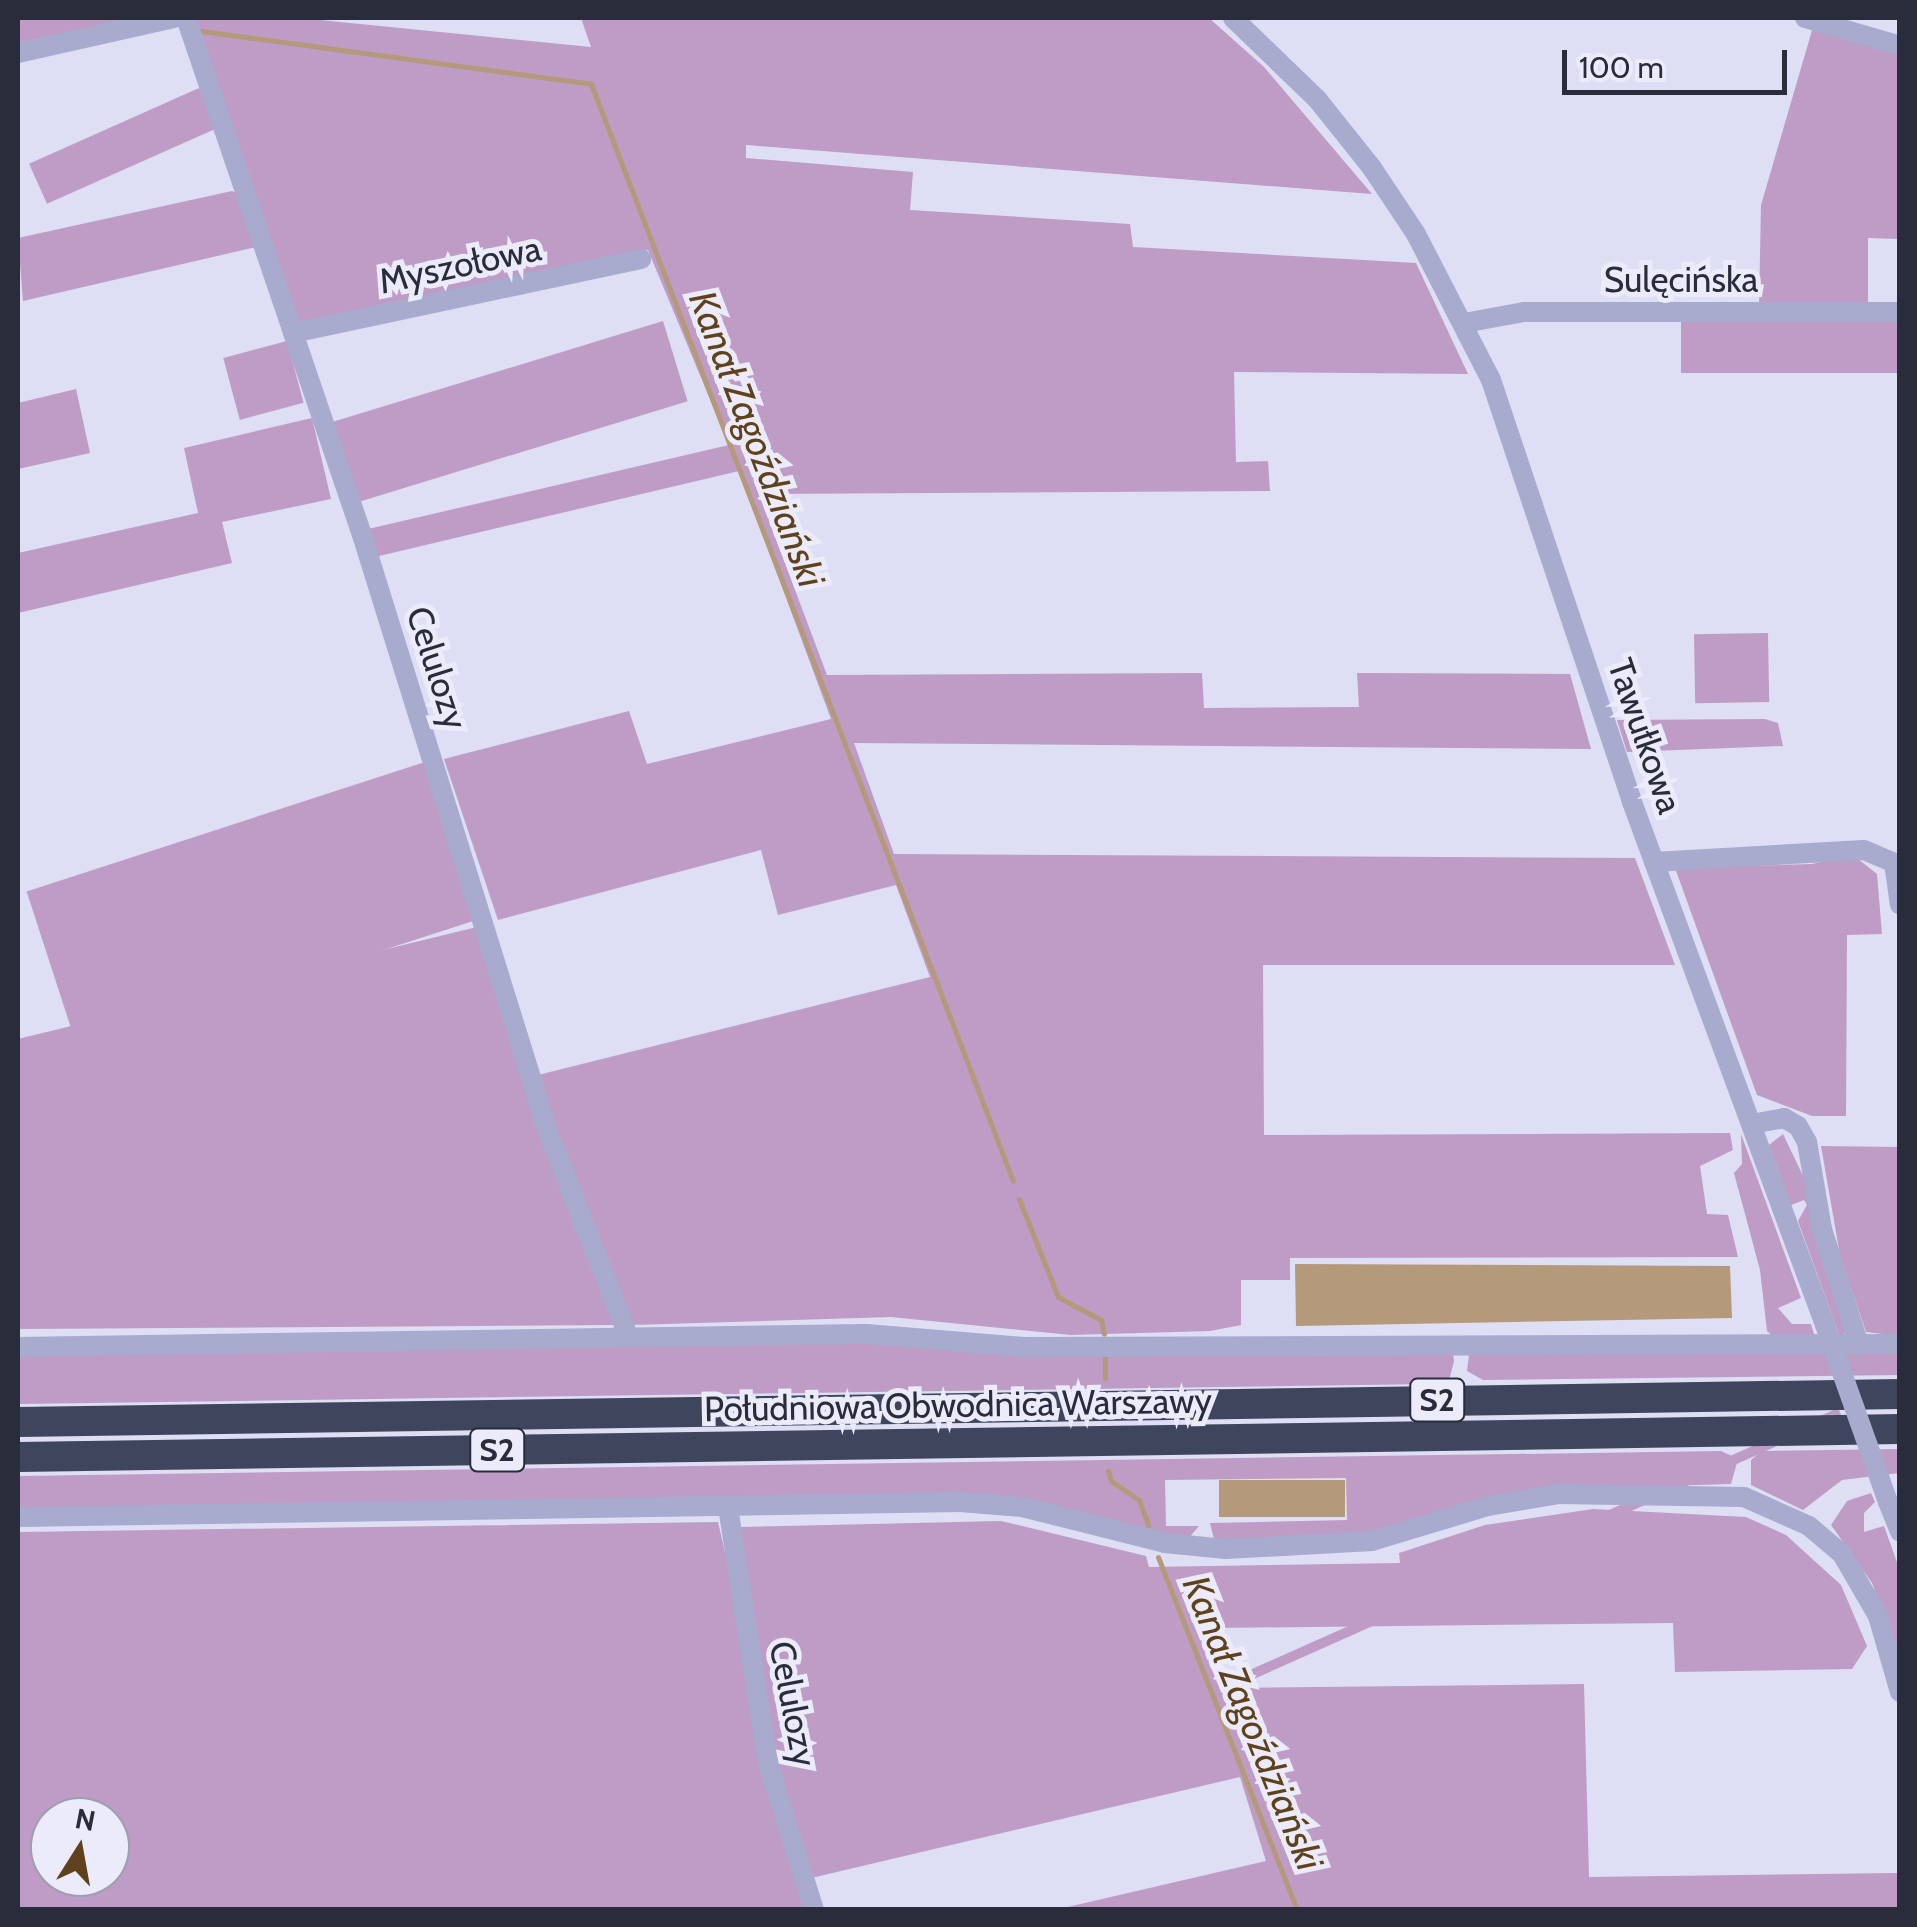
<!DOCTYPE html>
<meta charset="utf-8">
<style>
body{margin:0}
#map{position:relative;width:1917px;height:1927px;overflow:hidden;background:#dedef4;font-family:Cabin,sans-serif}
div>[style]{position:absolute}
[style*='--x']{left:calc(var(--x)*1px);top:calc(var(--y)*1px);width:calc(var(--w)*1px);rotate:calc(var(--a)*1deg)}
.green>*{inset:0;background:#be9cc5;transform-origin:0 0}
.water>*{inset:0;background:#b4997a;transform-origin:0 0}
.stream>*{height:5px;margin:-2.5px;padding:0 2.5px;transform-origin:2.5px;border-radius:2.5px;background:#b4997a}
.minor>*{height:20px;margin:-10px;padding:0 10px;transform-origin:10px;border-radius:10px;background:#a8aace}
.highway>*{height:30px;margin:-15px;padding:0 15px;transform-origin:15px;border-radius:15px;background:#3f455c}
.minor-bridge>*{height:20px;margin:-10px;padding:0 10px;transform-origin:10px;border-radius:10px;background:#a8aace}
span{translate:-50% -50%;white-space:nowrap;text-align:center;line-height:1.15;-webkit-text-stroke:10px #ebebfb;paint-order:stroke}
.shield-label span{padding:2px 8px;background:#ebebfb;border:2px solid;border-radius:8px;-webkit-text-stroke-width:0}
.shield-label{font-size:32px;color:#292c3a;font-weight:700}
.street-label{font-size:35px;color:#292c3a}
.water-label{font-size:38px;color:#5f411b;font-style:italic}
.frame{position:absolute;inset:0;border:20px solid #292c3a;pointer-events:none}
.north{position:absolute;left:30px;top:1797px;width:100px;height:100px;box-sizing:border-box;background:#ebebfb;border:2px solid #9d9fae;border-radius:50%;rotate:11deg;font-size:28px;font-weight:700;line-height:40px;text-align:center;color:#292c3a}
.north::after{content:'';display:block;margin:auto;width:35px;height:45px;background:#5f411b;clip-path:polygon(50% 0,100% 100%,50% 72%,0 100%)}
.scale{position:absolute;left:1562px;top:50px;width:225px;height:45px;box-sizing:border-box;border:5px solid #292c3a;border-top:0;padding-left:12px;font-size:30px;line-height:35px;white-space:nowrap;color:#292c3a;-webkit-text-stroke:8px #ebebfb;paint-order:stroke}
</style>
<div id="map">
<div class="green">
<div style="clip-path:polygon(18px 18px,132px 18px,18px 43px)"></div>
<div style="clip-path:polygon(195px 18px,300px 18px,591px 47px,581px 18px,1209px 18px,1264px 67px,1372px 194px,746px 145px,746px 158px,913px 172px,910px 210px,1130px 224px,1133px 247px,1416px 263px,1468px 374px,1234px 372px,1236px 462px,1268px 461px,1270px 491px,759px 494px,827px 675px,1202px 673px,1204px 708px,1359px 707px,1357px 673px,1570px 674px,1591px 749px,854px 743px,894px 854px,1635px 858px,1675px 965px,1263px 965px,1264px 1135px,1730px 1133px,1733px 1150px,1700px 1166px,1707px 1214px,1728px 1215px,1738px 1257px,1290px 1258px,1290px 1280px,1241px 1280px,1241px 1325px,1210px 1331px,1071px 1335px,891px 1317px,633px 1325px,543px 1104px,538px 1075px,930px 977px,896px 885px,778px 915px,761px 850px,498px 920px,444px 759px,629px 711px,647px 764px,831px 719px,739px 471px,375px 557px,368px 529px,729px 445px,648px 250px,304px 325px,295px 321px)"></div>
<div style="clip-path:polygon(1813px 27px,1899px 53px,1899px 239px,1868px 238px,1868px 305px,1759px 307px,1761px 205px)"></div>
<div style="left:199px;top:88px;width:44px;height:186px;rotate:66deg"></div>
<div style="clip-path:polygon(232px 191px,243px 196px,256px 247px,23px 301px,18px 238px)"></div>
<div style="left:1681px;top:318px;width:218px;height:55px"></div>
<div style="left:663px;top:321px;width:84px;height:345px;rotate:73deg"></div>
<div style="left:287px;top:341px;width:64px;height:66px;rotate:75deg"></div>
<div style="clip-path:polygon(76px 389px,90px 453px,18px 469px,18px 403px)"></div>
<div style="clip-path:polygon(312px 418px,331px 499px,222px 522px,232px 563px,18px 613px,18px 553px,198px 513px,184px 448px)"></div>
<div style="left:1768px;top:633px;width:69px;height:74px;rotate:89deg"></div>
<div style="clip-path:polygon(1765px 719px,1778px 723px,1783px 746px,1627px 752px,1617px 720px)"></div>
<div style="left:428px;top:761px;width:166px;height:422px;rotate:72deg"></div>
<div style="clip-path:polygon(1853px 855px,1877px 874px,1882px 934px,1847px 935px,1846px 1116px,1812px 1116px,1757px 1095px,1675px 868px,1812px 864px)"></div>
<div style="clip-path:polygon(481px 926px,614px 1325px,18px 1329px,18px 1039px)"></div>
<div style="clip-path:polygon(1741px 1134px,1801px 1298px,1778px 1308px,1792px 1324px,1811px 1324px,1816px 1341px,1776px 1339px,1767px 1331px,1760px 1270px,1734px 1173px,1742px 1164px)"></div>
<div style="clip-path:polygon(1783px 1134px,1805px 1180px,1845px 1333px,1840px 1337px,1798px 1221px,1807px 1205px,1804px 1200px,1791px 1205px,1769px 1145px)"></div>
<div style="clip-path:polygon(1821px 1146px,1899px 1147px,1899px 1336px,1866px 1332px,1840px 1255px)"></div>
<div style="clip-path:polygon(919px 1338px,1453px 1354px,1454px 1361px,1450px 1377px,1434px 1384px,18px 1404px,18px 1353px)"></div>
<div style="clip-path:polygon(1899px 1351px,1900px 1375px,1483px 1380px,1467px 1371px,1469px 1355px)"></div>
<div style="left:1838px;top:1408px;width:10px;height:1820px;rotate:66deg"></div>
<div style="clip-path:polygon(1899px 1449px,1899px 1473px,1842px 1480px,1803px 1510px,1751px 1485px,1751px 1460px,1762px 1451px)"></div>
<div style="clip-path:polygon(1721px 1451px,1738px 1459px,1731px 1484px,1557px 1489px,1389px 1531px,1326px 1540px,1214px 1539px,1210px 1523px,1347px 1520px,1346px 1478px,1165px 1480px,1166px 1526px,1199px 1526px,1188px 1539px,1032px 1502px,18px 1508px,18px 1476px)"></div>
<div style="clip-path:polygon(1871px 1493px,1875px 1502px,1864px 1513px,1864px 1532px,1884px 1526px,1899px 1568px,1899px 1658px,1872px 1583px,1831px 1525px,1847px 1501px)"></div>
<div style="clip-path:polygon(1593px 1509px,1746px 1517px,1786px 1535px,1841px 1585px,1867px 1646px,1852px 1669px,1675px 1672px,1673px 1623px,1213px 1628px,1221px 1688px,1584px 1684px,1589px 1877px,1899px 1873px,1899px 1909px,1059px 1909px,1266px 1861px,1240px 1777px,807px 1879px,766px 1724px,740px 1527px,1001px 1521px,1146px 1556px,1149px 1567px,1400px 1563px,1399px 1553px,1485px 1525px)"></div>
<div style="clip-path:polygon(evenodd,718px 1522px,808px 1909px,18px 1909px,18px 1532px,718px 1522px,50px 1817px,110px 1817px,110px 1877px,50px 1877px,50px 1817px)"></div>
</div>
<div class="water">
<div style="clip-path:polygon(1295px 1264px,1730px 1266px,1732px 1318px,1296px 1326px)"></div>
<div style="left:1345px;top:1480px;width:37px;height:126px;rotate:90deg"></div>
</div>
<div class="stream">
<div style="--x:201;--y:31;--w:394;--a:7.7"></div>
<div style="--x:591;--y:84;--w:1175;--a:68.96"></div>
<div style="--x:1019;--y:1199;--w:105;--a:68.3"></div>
<div style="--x:1058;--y:1297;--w:49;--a:28.1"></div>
<div style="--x:1101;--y:1320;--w:14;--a:78"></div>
<div style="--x:1105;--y:1358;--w:20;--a:90"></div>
<div style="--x:1108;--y:1471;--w:10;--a:73"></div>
<div style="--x:1111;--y:1481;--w:34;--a:34"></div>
<div style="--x:1139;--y:1500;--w:27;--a:70"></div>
<div style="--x:1158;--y:1557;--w:379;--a:68.5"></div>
</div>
<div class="minor">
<div style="--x:186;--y:18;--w:549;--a:71.2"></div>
<div style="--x:363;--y:538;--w:619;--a:72.71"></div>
<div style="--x:547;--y:1129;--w:222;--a:68.6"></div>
<div style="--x:1233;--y:18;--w:117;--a:44"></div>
<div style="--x:1317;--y:99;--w:88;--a:51.4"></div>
<div style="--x:1372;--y:168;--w:79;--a:56.3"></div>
<div style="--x:1416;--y:234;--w:164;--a:62.8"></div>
<div style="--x:1491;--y:380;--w:445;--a:71.5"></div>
<div style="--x:1632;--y:802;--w:557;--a:69.74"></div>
<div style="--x:1805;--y:18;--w:99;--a:16.4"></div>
<div style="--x:18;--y:53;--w:160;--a:-12.6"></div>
<div style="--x:1464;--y:323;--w:61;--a:-10.4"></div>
<div style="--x:1524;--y:312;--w:376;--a:0"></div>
<div style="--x:293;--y:333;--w:356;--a:-12"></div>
<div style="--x:1654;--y:862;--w:210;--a:-3.3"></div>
<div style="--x:1864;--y:850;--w:33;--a:23"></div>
<div style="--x:1894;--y:863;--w:42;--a:81.9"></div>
<div style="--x:1751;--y:1124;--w:34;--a:-10"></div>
<div style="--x:1784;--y:1118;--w:16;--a:30"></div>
<div style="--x:1798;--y:1126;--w:18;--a:61"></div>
<div style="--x:1807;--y:1142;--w:88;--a:80.2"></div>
<div style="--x:1822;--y:1229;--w:122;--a:72.3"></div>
<div style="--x:18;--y:1347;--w:848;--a:-0.88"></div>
<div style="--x:866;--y:1334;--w:159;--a:4.7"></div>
<div style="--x:1024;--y:1347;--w:876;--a:-0.2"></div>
<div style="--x:1888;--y:1502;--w:32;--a:68"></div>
<div style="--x:728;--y:1507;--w:259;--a:81.1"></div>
<div style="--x:768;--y:1763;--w:154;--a:72.6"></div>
<div style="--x:18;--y:1517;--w:942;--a:-0.91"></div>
<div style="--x:960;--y:1502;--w:62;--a:4.6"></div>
<div style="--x:1022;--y:1507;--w:147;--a:14.1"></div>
<div style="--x:1165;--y:1543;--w:61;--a:5.6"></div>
<div style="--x:1226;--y:1549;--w:146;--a:-3.1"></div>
<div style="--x:1372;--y:1541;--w:121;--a:-16.8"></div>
<div style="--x:1488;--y:1506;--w:71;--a:-9.7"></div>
<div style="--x:1558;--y:1494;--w:186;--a:0.9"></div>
<div style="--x:1744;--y:1497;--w:71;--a:24"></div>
<div style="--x:1809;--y:1526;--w:43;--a:40.3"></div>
<div style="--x:1842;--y:1554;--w:72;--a:59.9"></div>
<div style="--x:1878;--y:1616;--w:79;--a:73.9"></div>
</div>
<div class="highway">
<div style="--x:18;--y:1422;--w:1882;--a:-0.85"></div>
<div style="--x:18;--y:1457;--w:1882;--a:-0.85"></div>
</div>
<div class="minor-bridge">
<div style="--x:1825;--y:1325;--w:188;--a:70.4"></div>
</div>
<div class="shield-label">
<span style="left:1437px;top:1400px">S2</span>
<span style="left:497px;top:1450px">S2</span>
</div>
<div class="street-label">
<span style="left:460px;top:265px;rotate:-12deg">Myszołowa</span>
<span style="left:1681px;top:280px">Sulęcińska</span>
<span style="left:437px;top:668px;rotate:72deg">Celulozy</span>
<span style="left:1645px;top:736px;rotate:71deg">Tawułkowa</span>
<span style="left:958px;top:1405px;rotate:-1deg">Południowa Obwodnica Warszawy</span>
<span style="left:793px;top:1704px;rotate:79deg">Celulozy</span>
</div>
<div class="water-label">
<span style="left:757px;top:439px;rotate:69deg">Kanał Zagoździański</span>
<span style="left:1253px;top:1723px;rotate:68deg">Kanał Zagoździański</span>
</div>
<div class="frame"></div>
<div class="north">N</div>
<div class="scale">100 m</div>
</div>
